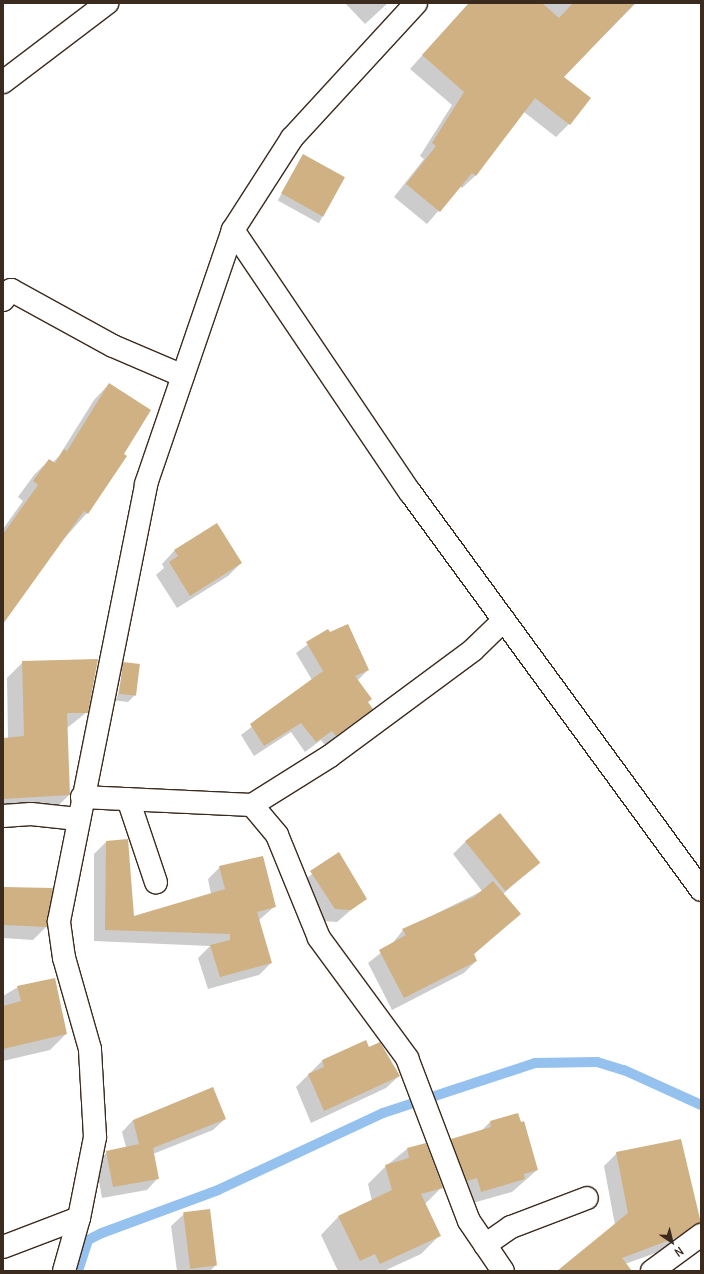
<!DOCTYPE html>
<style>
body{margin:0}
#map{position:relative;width:704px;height:1274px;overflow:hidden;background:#fff;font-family:Delius,sans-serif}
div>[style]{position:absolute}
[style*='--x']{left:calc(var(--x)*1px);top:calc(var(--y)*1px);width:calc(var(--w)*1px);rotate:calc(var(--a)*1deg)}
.shadow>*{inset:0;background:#0003;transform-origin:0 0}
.stream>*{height:10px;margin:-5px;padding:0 5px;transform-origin:5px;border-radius:5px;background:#94c1ee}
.building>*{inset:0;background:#d0b184;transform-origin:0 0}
.roads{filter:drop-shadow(1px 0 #3b2a1e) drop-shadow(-1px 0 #3b2a1e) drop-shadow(0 1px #3b2a1e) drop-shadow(0 -1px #3b2a1e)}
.minor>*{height:22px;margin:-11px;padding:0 11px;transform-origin:11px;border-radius:11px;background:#fff}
.secondary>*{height:22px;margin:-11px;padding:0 11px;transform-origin:11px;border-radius:11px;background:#fff}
span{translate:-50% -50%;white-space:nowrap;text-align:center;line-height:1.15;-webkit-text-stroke:3px #fff;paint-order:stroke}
.frame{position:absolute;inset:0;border:4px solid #3b2a1e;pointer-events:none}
.north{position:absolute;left:652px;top:1222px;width:40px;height:40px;-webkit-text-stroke:3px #fff;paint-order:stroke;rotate:145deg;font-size:11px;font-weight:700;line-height:16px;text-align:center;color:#3b2a1e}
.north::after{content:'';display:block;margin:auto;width:14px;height:18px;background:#3b2a1e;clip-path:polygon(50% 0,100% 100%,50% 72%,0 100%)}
</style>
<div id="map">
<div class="shadow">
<div style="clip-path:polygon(345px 3px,388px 3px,365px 24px)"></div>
<div style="clip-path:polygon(469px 3px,636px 3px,563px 77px,590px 98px,569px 124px,556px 137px,524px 112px,475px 176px,462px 188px,460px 186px,427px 224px,394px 197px,424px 159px,420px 156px,452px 105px,410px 69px)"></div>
<div style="left:303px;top:155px;width:47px;height:52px;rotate:29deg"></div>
<div style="clip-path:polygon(109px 384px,122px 454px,126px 457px,87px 513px,3px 607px,3px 529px,23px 501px,18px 497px,34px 475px,49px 460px,52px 463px,59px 456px,94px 400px)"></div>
<div style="clip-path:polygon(217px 524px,241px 563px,228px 576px,177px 608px,156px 575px,164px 568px,162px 564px,174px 551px)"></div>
<div style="clip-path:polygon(328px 630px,368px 670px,358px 680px,371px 709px,325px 745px,321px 740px,305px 752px,291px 732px,254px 756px,241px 735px,312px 680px,296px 653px)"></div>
<div style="clip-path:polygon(23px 662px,87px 712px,67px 728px,69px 795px,53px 811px,3px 813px,3px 739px,8px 738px,7px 678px)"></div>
<div style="clip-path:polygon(evenodd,124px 663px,134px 696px,128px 702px,111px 700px,117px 670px,124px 663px,121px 669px,123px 669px,117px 698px,115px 698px,121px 669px)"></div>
<div style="clip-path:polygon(466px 841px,538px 863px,503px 894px,519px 914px,473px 955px,476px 961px,464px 973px,392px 1010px,368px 963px,392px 944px,403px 930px,482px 891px,453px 854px)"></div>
<div style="clip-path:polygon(106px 842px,133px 918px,211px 894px,208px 879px,220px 867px,274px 907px,259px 920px,271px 963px,259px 975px,208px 989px,198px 958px,210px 946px,94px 941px,94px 854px)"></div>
<div style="clip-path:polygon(339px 853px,365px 898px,337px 922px,322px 921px,298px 885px)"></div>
<div style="clip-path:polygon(3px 888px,46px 927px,33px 940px,3px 938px)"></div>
<div style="clip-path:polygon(18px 987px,66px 1034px,50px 1050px,3px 1061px,3px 996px)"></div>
<div style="clip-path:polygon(369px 1048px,399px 1076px,386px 1088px,311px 1123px,296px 1087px,322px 1061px)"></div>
<div style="clip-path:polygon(225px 1119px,213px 1130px,153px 1154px,158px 1178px,147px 1190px,102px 1198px,96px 1164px,107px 1152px,126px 1147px,122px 1132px,133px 1120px)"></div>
<div style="clip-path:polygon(490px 1122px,537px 1170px,512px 1192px,469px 1204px,439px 1153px,452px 1140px,481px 1131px)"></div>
<div style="clip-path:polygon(425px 1144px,442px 1187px,425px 1204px,439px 1236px,421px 1254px,384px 1271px,338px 1271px,321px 1235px,339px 1216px,372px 1201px,368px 1184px,386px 1166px,407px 1149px)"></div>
<div style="clip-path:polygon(617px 1153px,689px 1184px,701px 1224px,661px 1251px,625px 1264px,630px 1271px,558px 1271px,615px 1225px,604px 1166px)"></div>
<div style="clip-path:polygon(184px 1214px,216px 1265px,210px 1271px,177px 1271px,171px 1226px)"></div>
</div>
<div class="stream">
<div style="--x:78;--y:1271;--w:33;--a:-72"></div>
<div style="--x:88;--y:1240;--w:16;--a:-27"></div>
<div style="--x:102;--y:1233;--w:124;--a:-20.3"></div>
<div style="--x:218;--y:1190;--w:182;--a:-25"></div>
<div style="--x:383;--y:1113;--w:160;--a:-18.2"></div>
<div style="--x:535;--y:1063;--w:62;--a:-0.9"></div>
<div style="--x:597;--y:1062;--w:28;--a:17"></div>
<div style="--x:624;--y:1070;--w:85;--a:24.4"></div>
</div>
<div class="building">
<div style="clip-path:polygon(469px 3px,542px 3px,559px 18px,573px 3px,635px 3px,564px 77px,591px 98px,570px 125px,535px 98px,476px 176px,472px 173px,440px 212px,406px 184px,436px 146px,432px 143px,464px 92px,422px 55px)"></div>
<div style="left:303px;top:154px;width:48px;height:45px;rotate:29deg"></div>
<div style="clip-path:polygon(109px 383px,151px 410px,124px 454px,127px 456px,88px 514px,84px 511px,3px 624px,3px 534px,38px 485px,33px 481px,49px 459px,55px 463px,64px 449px,67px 451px)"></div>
<div style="clip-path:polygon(217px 523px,242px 563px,190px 596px,169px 562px,178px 556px,174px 550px)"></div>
<div style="clip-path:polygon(348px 624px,369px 670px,355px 676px,372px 699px,368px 702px,373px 709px,336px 736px,332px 731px,316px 742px,301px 723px,264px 746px,250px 724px,323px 671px,306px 642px,328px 629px,330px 632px)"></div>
<div style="clip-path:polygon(98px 659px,88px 713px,67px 713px,70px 795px,3px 799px,3px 738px,24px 736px,22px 661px)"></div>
<div style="left:123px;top:662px;width:17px;height:32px;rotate:7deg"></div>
<div style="left:500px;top:813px;width:64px;height:45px;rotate:51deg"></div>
<div style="clip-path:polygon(128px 839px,134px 916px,225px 889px,219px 866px,263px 856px,276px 907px,257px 912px,272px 963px,220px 977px,210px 945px,230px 940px,230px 934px,105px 930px,106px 841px)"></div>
<div style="clip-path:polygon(339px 852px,367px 899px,351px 910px,335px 909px,310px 871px)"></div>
<div style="clip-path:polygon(493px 881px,521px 914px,474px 954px,477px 961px,404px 998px,379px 950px,406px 935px,402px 929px,474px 897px)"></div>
<div style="clip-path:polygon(3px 887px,53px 888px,47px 927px,3px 925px)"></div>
<div style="clip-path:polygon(55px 978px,67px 1034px,3px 1049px,3px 1006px,21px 1001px,17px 986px)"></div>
<div style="clip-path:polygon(366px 1040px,369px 1047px,380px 1042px,400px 1076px,324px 1111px,308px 1074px,324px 1067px,322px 1060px)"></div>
<div style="clip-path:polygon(213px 1087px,226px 1119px,153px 1148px,159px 1179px,113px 1187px,106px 1151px,139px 1144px,133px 1120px)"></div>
<div style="clip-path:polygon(518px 1113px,521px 1122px,524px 1121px,538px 1170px,524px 1174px,525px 1179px,481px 1192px,477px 1178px,467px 1181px,451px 1139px,491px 1127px,490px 1121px)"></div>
<div style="clip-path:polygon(681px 1139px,701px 1223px,675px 1238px,622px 1258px,632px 1271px,557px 1271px,628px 1213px,616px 1152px)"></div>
<div style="clip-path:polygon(426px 1143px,443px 1188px,421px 1194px,441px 1236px,380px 1264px,375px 1254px,360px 1261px,338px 1216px,392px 1190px,385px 1165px,409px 1158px,407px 1148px)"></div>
<div style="left:210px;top:1209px;width:57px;height:27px;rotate:83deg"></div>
</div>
<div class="roads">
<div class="minor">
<div style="--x:233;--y:230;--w:316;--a:56"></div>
<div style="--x:410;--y:492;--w:493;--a:53.8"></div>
<div style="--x:3;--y:300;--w:13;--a:-51"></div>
<div style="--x:11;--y:290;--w:116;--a:28.8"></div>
<div style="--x:113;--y:346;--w:76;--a:23.2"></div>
<div style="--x:82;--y:797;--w:170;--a:2.7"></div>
<div style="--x:252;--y:805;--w:39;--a:50"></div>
<div style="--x:277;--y:835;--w:111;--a:67.8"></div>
<div style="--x:319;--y:938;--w:149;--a:53.7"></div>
<div style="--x:407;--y:1058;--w:174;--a:69.2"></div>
<div style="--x:469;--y:1221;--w:60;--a:55.8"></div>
<div style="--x:128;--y:799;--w:88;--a:71.4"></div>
<div style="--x:252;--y:805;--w:92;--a:-32.1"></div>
<div style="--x:330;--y:756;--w:178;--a:-36.5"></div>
<div style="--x:473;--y:650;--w:43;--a:-44.1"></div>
<div style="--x:3;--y:816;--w:28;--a:-4"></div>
<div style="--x:31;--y:814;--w:47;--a:6.1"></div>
<div style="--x:485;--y:1245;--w:32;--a:-35"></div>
<div style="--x:511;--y:1227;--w:81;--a:-20.9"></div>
<div style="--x:3;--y:1247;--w:81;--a:-20.9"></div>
<div style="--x:64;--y:1271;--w:55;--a:-74.2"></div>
<div style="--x:79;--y:1218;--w:83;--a:-78.8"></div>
<div style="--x:95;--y:1137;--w:88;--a:-93.3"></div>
<div style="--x:90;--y:1049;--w:95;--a:-105.9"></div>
<div style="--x:64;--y:958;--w:37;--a:-98"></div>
<div style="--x:59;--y:921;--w:446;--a:-78.7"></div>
<div style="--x:146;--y:484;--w:268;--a:-71.1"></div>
<div style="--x:233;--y:230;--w:109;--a:-57.3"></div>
<div style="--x:292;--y:138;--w:183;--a:-47.4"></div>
<div style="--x:652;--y:1271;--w:61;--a:-36.3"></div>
</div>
<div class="secondary">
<div style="--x:3;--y:82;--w:131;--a:-37.2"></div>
</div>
</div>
<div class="frame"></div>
<div class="north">N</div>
</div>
